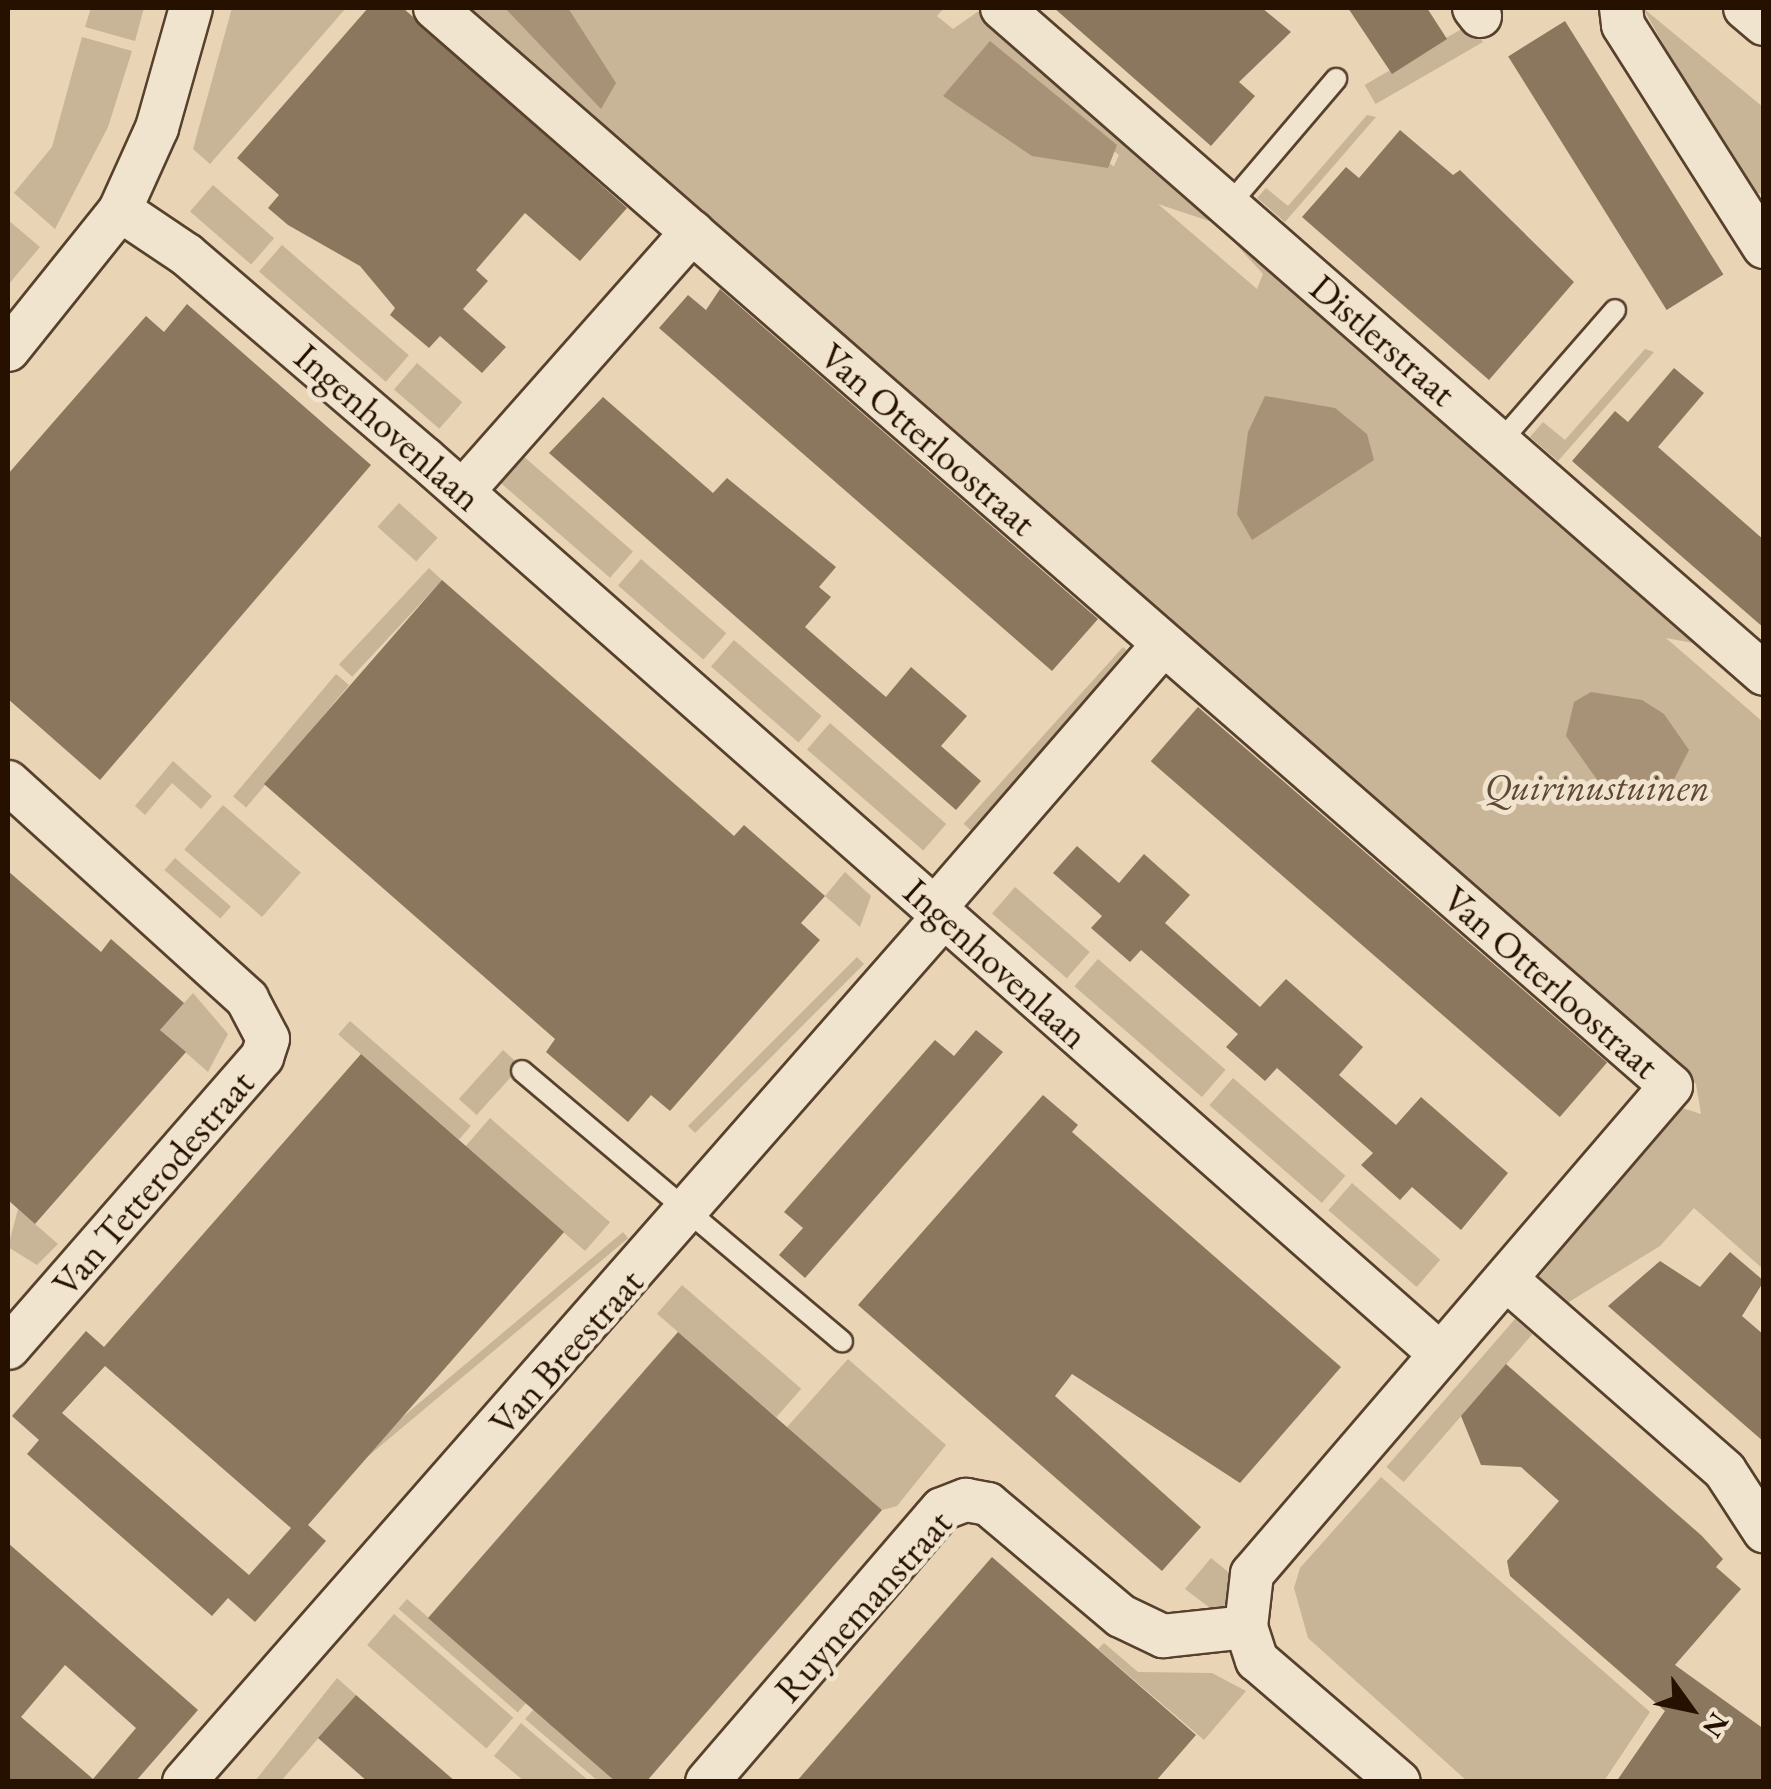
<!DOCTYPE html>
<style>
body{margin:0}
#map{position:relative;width:1771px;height:1789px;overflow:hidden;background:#e9d5b5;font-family:"EB Garamond",serif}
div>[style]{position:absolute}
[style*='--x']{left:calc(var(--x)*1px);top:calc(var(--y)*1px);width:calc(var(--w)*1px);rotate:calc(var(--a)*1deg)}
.green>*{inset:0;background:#c8b496;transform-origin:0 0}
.water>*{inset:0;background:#a79277}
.building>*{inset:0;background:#8b765e;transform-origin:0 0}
.roads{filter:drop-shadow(2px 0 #57412d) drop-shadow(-2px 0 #57412d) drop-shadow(0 2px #57412d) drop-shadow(0 -2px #57412d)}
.lane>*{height:20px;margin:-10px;padding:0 10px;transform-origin:10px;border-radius:10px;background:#f1e4cf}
.street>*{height:42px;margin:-21px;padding:0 21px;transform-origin:21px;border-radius:21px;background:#f1e4cf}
span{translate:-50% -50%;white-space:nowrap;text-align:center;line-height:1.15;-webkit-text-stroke:10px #f1e4cf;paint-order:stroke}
.street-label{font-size:38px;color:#261000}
.park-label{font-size:38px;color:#5f4934;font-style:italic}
.frame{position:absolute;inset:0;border:10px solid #261000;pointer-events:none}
.north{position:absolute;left:1641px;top:1659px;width:100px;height:100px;-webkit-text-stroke:8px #f1e4cf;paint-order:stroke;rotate:123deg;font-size:28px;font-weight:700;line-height:40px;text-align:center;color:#261000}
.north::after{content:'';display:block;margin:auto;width:35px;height:45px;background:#261000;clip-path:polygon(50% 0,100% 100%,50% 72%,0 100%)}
</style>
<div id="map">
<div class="green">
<div style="clip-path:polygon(91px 8px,144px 8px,135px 41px,85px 27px)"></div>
<div style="clip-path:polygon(232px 8px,346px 8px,210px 164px,193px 149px)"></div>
<div style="clip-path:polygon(evenodd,463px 8px,944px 8px,937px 16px,953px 29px,983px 8px,1221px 216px,1215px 223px,1158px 204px,1257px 289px,1263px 274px,1222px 229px,1228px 222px,1759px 687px,1752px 695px,1693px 643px,1666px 638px,1763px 722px,1763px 1269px,1694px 1208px,1660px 1246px,1564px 1305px,1537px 1280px,1676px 1106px,1701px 1114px,1696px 1084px,463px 8px,977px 50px,1119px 155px,1114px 166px,1113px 166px,977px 50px)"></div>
<div style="clip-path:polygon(1643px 8px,1763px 107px,1763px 194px,1746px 190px)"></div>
<div style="left:1472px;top:23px;width:22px;height:124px;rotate:60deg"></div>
<div style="clip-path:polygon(82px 37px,132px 51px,108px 127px,55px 229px,14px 193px,52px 147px)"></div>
<div style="clip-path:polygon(1367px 115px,1376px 117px,1285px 222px,1257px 198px,1266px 188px,1288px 206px)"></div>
<div style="left:213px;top:185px;width:81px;height:35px;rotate:41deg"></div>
<div style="clip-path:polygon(8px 220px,40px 247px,8px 285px)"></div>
<div style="left:282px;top:245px;width:168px;height:35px;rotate:41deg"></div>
<div style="clip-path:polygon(1645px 349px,1654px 352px,1558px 461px,1530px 437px,1543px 422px,1565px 440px)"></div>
<div style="left:417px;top:363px;width:60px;height:35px;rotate:41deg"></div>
<div style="left:522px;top:455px;width:147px;height:35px;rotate:41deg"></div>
<div style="left:399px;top:503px;width:52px;height:32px;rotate:42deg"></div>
<div style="left:641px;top:559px;width:113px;height:35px;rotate:41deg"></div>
<div style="left:429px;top:568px;width:18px;height:132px;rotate:43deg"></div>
<div style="left:734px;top:640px;width:116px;height:35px;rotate:41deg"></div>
<div style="left:1123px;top:647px;width:12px;height:238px;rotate:42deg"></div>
<div style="left:336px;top:674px;width:17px;height:160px;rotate:40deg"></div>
<div style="left:830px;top:723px;width:154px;height:35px;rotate:41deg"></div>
<div style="clip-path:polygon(173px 761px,212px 796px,201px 809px,172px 783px,145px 815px,135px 806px)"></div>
<div style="left:223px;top:805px;width:103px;height:59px;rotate:41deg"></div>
<div style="left:175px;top:858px;width:74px;height:16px;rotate:41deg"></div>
<div style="clip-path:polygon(845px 872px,871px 896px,860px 927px,825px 896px)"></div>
<div style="left:1015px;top:887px;width:99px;height:35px;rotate:41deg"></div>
<div style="left:857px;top:957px;width:10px;height:239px;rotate:45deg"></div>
<div style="left:1098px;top:959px;width:169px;height:36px;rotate:41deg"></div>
<div style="clip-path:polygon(193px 993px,228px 1034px,208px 1072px,160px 1030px)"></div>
<div style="left:350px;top:1021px;width:160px;height:18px;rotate:41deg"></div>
<div style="left:503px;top:1050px;width:24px;height:66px;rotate:42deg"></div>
<div style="left:1233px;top:1078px;width:149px;height:36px;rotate:41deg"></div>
<div style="left:490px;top:1118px;width:159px;height:38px;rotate:41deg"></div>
<div style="left:1352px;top:1183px;width:117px;height:36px;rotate:41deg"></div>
<div style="clip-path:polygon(18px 1209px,58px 1244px,37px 1265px,8px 1247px)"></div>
<div style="left:623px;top:1232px;width:8px;height:402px;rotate:50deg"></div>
<div style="left:682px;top:1285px;width:158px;height:38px;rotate:41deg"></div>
<div style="left:1515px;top:1319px;width:23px;height:196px;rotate:41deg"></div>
<div style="clip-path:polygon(848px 1359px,946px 1445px,897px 1506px,882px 1510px,787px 1427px)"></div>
<div style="clip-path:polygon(1381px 1477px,1650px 1712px,1604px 1781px,1467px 1781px,1308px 1638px,1294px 1588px,1300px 1568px)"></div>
<div style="clip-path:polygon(1211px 1558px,1237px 1579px,1227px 1621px,1185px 1589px)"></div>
<div style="left:407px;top:1599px;width:158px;height:13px;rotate:41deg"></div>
<div style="left:394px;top:1614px;width:158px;height:41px;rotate:41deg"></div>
<div style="clip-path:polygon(1104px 1643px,1138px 1672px,1212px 1673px,1246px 1691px,1204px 1740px,1098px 1649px)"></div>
<div style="clip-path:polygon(337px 1678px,356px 1695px,281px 1781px,255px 1781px)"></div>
<div style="clip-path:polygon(534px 1709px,616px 1781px,598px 1781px,525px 1719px)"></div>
<div style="clip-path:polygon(521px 1723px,589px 1781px,524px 1781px,494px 1756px)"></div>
</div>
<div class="water">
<div style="clip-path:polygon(505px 8px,568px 8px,616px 83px,601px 109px)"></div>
<div style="clip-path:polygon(990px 41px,1117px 145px,1108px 168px,1032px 156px,943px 96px)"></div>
<div style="clip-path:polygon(1265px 396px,1335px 408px,1367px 434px,1374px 460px,1252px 540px,1237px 514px,1248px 432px)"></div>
<div style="clip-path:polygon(1591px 692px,1642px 700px,1664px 714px,1689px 750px,1665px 797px,1634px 805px,1598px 781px,1566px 736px,1574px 702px)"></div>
</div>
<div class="building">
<div style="clip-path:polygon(368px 8px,403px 8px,627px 208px,580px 261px,525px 213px,476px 270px,488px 281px,463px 309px,506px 347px,482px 373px,440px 336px,429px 348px,390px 315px,395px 308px,360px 266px,288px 225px,268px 208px,279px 195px,237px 158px)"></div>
<div style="clip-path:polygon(1054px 8px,1262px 8px,1291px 32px,1239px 82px,1255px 96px,1211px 146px)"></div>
<div style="clip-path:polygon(1348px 8px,1427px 8px,1447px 39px,1392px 74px)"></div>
<div style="left:1565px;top:21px;width:299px;height:67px;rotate:58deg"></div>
<div style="clip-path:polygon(1400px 130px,1453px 175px,1460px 170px,1574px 282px,1489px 380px,1302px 217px,1346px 167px,1359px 178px)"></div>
<div style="clip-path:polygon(720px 289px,1098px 619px,1052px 671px,659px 328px,688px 295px,706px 310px)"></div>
<div style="clip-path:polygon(187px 304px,371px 465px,100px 780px,8px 699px,8px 474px,146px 316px,164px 332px)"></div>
<div style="clip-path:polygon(1674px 368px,1704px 393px,1658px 447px,1764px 540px,1764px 628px,1572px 461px,1615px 411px,1628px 422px)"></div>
<div style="clip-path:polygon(603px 397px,713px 493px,727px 478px,836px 567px,819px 587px,831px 597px,805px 627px,845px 662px,886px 697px,911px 667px,967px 716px,941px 746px,981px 781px,956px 810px,549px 453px)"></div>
<div style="clip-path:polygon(442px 580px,734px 836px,744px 825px,825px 896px,801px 923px,820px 940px,670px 1111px,651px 1095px,628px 1122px,546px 1052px,555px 1039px,264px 784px)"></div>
<div style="left:1198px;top:707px;width:542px;height:72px;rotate:41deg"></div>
<div style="clip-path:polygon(1077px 846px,1119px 883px,1144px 854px,1190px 895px,1165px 923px,1260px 1007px,1286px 979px,1363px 1047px,1339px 1075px,1396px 1125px,1421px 1097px,1508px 1173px,1461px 1230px,1412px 1187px,1400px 1200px,1361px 1165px,1373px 1153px,1277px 1068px,1265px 1081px,1226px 1047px,1238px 1034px,1141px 950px,1130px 962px,1091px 928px,1102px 916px,1053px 873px)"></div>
<div style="clip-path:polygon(8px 871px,101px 952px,111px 939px,184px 1003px,160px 1030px,186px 1052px,35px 1224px,8px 1200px)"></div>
<div style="clip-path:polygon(976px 1030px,1003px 1052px,805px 1278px,779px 1255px,803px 1228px,784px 1212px,935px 1040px,954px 1056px)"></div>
<div style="clip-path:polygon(evenodd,361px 1054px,564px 1232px,308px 1525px,326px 1541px,255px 1622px,228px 1598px,212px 1616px,27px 1454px,39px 1440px,12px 1416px,86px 1331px,104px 1347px,361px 1054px,105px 1366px,291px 1528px,249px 1575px,62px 1413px,105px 1366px)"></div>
<div style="clip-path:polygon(1043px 1095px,1078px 1125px,1072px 1132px,1341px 1367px,1240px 1483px,1072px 1374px,1055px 1396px,1201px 1527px,1162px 1571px,858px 1305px)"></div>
<div style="clip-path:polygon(1730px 1252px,1764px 1281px,1742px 1316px,1764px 1335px,1764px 1442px,1608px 1306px,1660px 1261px,1700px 1287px)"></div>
<div style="clip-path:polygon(678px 1332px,882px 1510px,646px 1782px,616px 1782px,428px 1618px)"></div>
<div style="clip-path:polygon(1506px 1364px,1702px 1536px,1723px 1559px,1716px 1567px,1741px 1589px,1675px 1665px,1764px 1729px,1764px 1782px,1616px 1782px,1665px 1711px,1510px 1576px,1507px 1561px,1559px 1501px,1521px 1467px,1481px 1465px,1461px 1416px)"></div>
<div style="clip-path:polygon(evenodd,8px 1543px,198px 1710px,135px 1782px,8px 1782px,8px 1543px,65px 1665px,136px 1728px,93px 1779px,21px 1717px,65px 1665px)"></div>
<div style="clip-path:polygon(992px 1557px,1196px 1735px,1155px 1782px,796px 1782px)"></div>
<div style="clip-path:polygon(356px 1695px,403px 1736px,456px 1782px,368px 1782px,318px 1738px)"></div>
</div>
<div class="roads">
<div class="lane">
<div style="--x:1228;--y:206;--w:167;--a:-49.6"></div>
<div style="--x:1500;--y:442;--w:175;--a:-48.9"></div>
<div style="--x:522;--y:1071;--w:419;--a:40.2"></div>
</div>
<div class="street">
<div style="--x:435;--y:8;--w:1640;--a:41.09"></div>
<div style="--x:1671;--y:1086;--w:643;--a:130.65"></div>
<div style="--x:1252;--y:1574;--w:53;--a:96.5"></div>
<div style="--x:1246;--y:1627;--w:35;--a:72"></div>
<div style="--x:1257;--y:1660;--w:187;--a:40.7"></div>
<div style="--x:1002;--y:8;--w:1012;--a:41.15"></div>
<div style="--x:1474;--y:8;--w:10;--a:53"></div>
<div style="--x:1621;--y:8;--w:17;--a:83"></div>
<div style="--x:1623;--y:25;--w:263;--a:57.6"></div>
<div style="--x:1745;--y:8;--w:25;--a:40"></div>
<div style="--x:120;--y:210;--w:81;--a:33.9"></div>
<div style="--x:187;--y:255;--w:312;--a:40.6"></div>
<div style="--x:424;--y:458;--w:1353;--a:41.4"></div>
<div style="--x:8;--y:350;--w:179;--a:-51.3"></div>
<div style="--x:120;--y:210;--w:90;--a:-65.7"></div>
<div style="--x:157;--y:128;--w:125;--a:-74.2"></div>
<div style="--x:463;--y:491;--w:346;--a:-48.5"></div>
<div style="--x:8;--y:782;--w:323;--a:42.2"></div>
<div style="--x:247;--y:999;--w:45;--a:62.3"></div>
<div style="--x:268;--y:1039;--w:19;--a:108"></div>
<div style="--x:262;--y:1057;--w:386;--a:131.1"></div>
<div style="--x:934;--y:909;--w:349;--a:-49.1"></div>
<div style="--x:1506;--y:1279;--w:291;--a:41.2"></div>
<div style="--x:1725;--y:1471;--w:72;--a:57"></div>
<div style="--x:184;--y:1782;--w:1151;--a:-48.73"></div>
<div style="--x:707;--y:1782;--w:360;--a:-49.3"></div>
<div style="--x:942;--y:1509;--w:26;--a:-21"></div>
<div style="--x:966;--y:1500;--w:22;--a:10"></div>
<div style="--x:988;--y:1504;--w:174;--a:40.1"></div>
<div style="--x:1121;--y:1616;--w:47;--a:25.5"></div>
<div style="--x:1163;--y:1636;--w:83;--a:-6.2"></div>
</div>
</div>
<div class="street-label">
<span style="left:1383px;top:340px;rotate:41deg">Distlerstraat</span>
<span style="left:388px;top:427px;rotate:41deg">Ingenhovenlaan</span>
<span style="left:928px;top:439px;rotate:41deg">Van Otterloostraat</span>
<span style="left:996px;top:963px;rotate:42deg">Ingenhovenlaan</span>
<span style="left:1551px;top:982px;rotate:41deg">Van Otterloostraat</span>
<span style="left:153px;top:1183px;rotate:-49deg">Van Tetterodestraat</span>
<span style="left:566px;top:1352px;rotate:-48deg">Van Breestraat</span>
<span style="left:863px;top:1606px;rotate:-48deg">Ruynemanstraat</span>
</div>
<div class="park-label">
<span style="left:1597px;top:787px">Quirinustuinen</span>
</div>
<div class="frame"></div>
<div class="north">N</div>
</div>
